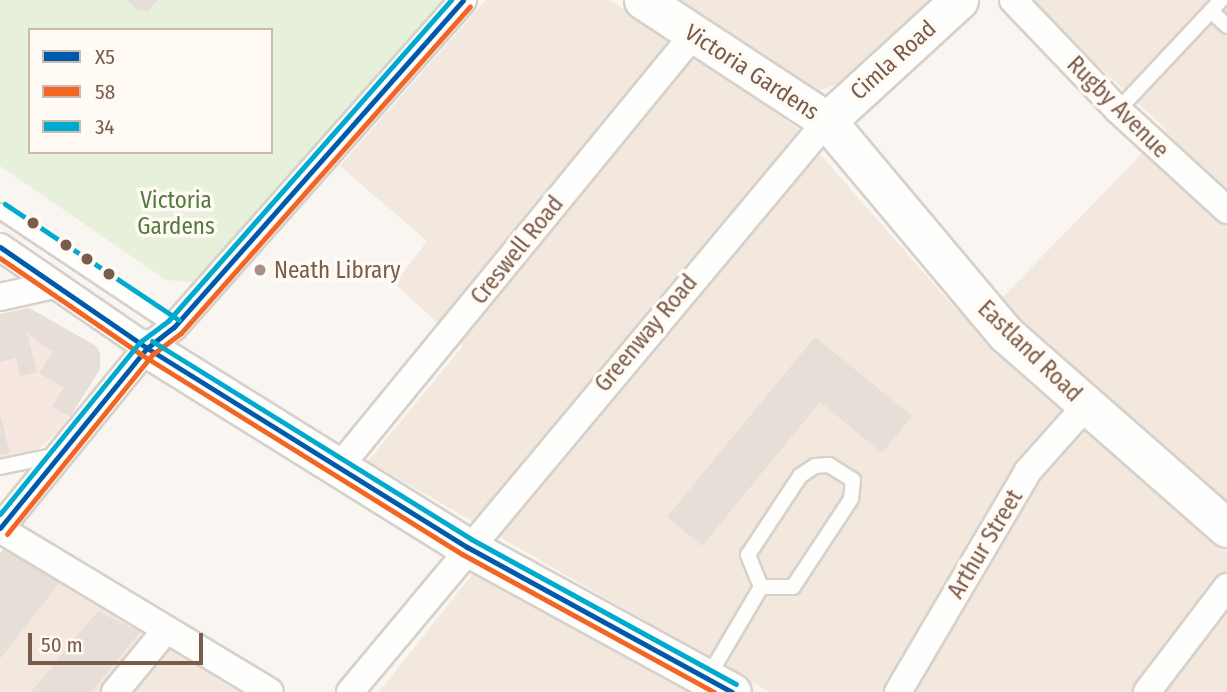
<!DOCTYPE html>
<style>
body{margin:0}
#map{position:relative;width:1227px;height:692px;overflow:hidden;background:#f9f5f0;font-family:"Fira Sans Condensed",sans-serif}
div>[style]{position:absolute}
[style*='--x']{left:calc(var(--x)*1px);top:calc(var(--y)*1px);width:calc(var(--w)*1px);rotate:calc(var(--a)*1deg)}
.residential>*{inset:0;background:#f2e8de}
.commercial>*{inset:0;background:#f6e8e1}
.green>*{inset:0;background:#e7f0db}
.building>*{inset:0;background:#e6ded7}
.roads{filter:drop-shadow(2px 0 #d7d1cb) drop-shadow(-2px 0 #d7d1cb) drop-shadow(0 2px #d7d1cb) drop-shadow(0 -2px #d7d1cb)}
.lane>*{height:14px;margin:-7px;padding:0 7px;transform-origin:7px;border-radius:7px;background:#fefefd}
.street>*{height:26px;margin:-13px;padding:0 13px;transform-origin:13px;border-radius:13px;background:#fefefd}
.secondary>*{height:37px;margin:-18.5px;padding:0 18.5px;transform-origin:18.5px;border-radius:18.5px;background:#fefefd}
.bus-1>*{height:5px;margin:-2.5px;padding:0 2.5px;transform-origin:2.5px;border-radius:2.5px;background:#005aab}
.bus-2>*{height:5px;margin:-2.5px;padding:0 2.5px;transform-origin:2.5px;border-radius:2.5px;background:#f26522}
.bus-3>*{height:5px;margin:-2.5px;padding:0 2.5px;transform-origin:2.5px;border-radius:2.5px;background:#00a9ce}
.dots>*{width:19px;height:19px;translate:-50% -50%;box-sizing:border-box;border:4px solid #fffaf3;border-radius:50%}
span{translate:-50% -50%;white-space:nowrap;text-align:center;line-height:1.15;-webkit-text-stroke:7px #fffaf3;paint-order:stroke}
.street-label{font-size:23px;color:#7a5c4d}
.park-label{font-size:23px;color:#537a41}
.poi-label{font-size:23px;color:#7a5c4d}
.left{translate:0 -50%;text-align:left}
.legend{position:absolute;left:28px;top:28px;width:245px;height:126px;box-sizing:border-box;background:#fffaf3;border:2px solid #cabbb1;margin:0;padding:9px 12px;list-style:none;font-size:21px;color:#7a5c4d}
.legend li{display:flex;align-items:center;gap:14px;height:35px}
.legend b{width:35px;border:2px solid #cabbb1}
.scale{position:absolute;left:28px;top:633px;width:175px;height:32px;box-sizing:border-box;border:4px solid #7a5c4d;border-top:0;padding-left:9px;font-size:21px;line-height:24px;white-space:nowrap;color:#7a5c4d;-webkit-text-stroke:5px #fffaf3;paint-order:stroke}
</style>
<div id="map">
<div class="residential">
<div style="clip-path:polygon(486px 0,609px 0,710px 64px,799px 130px,952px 305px,1227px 552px,1227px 692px,769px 692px,368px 461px,463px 346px,395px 284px,427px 241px,340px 166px)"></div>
<div style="clip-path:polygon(669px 0,932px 0,843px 82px,818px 91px,802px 86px)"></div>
<div style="clip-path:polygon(1028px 0,1227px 0,1227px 510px,997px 303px,1166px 129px)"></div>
<div style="clip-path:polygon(14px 552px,96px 605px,239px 692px,0 692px,0 568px)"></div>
<div style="clip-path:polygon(475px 571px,688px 692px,379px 692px)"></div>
</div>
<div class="commercial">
<div style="clip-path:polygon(29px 308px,96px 346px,100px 370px,59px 431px,38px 450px,0 459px,0 314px)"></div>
</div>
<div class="green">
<div style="clip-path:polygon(evenodd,0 0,443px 0,193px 282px,166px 280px,0 166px,0 0,30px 30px,271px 30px,271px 152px,30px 152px,30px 30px)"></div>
</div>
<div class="building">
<div style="clip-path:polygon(128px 0,158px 0,148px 11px,136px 10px)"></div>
<div style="clip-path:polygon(29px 308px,96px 346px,100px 353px,100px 369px,70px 417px,52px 406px,64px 388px,39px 373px,53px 352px,27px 333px,37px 372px,20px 376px,16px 358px,0 362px,0 314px)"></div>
<div style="clip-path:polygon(815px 337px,912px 416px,882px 453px,820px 402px,702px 546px,667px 517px)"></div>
<div style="clip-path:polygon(0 414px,10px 453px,0 455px)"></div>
<div style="clip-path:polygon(8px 543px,59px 583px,0 659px,0 553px)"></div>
<div style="clip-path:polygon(98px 611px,140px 632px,91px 692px,31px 692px)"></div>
</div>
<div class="roads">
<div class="lane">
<div style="--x:1211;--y:11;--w:15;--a:-48"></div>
<div style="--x:1118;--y:110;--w:136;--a:-46.8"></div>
<div style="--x:1211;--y:11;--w:22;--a:43"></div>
<div style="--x:0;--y:211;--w:209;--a:33.7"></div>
<div style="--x:0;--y:467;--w:58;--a:-11.9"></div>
<div style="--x:708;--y:677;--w:104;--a:-59.5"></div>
<div style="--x:761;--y:587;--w:35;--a:-112"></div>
<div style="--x:748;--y:555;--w:95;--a:-56.6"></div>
<div style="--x:800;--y:476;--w:18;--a:-34"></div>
<div style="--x:815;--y:466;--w:14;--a:-4"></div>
<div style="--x:829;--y:465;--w:28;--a:32"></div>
<div style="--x:853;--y:480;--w:19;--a:96"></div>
<div style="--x:851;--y:499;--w:105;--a:123.4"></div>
<div style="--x:793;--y:587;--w:32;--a:180"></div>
</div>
<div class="street">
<div style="--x:1013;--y:0;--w:152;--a:46.3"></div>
<div style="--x:1118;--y:110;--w:148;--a:42.5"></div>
<div style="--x:0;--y:247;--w:178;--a:34.5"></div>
<div style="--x:0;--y:297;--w:55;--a:-12.5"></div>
<div style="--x:340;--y:466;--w:559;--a:-50.67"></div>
<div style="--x:0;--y:528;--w:232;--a:-50.8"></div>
<div style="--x:147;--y:348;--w:34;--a:-38"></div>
<div style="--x:174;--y:327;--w:436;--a:-48.5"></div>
<div style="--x:0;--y:529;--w:315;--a:31.1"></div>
<div style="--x:115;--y:692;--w:80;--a:-50.6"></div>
<div style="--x:350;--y:692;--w:744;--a:-50.13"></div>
<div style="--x:898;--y:692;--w:256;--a:-59.5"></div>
<div style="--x:1028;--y:471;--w:87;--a:-48.3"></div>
<div style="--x:1147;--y:692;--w:132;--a:-52.7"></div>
</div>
<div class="secondary">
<div style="--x:643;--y:0;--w:220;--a:33.3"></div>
<div style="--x:827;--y:121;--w:278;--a:50"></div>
<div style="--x:1006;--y:334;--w:294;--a:41.3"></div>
<div style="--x:827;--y:121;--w:179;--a:-42.5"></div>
<div style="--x:147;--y:348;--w:377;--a:31.9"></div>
<div style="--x:467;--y:547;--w:302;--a:28.7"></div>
</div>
</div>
<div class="bus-1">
<div style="--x:0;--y:247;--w:178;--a:34.5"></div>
<div style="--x:147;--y:348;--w:377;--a:31.9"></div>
<div style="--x:467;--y:547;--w:302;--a:28.7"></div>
<div style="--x:0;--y:528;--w:232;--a:-50.8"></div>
<div style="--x:147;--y:348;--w:34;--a:-38"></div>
<div style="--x:174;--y:327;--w:436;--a:-48.5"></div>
</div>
<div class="bus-2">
<div style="--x:0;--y:258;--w:172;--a:34.3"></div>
<div style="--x:142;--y:355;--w:377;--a:31.9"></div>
<div style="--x:462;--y:554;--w:287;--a:28.7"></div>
<div style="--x:7;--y:534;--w:232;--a:-51"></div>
<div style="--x:153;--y:354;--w:35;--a:-37"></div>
<div style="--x:181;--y:333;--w:436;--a:-48.5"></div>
</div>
<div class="bus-3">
<div style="--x:5;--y:204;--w:209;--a:33.7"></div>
<div style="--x:152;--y:341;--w:375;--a:31.8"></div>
<div style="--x:471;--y:539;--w:302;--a:28.7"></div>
<div style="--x:0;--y:514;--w:222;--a:-50.9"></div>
<div style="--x:140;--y:342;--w:35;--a:-37"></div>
<div style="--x:168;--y:321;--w:428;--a:-48.6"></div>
</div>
<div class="dots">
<div style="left:33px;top:223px;background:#7a5c4d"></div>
<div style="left:66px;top:245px;background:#7a5c4d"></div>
<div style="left:87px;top:259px;background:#7a5c4d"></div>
<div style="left:260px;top:270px;background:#a69286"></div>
<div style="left:109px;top:274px;background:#7a5c4d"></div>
</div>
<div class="street-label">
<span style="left:893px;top:60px;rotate:-42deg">Cimla Road</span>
<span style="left:752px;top:72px;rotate:33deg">Victoria Gardens</span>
<span style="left:1118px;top:107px;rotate:45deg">Rugby Avenue</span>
<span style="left:517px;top:250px;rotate:-51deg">Creswell Road</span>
<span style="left:646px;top:333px;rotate:-50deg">Greenway Road</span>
<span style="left:1030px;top:351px;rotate:44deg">Eastland Road</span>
<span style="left:985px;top:544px;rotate:-59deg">Arthur Street</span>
</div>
<div class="park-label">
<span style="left:176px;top:213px">Victoria<br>Gardens</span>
</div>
<div class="poi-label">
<span class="left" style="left:274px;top:270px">Neath Library</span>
</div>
<ul class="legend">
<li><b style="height:9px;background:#005aab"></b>X5</li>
<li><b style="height:9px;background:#f26522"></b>58</li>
<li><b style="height:9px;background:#00a9ce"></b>34</li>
</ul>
<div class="scale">50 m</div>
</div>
